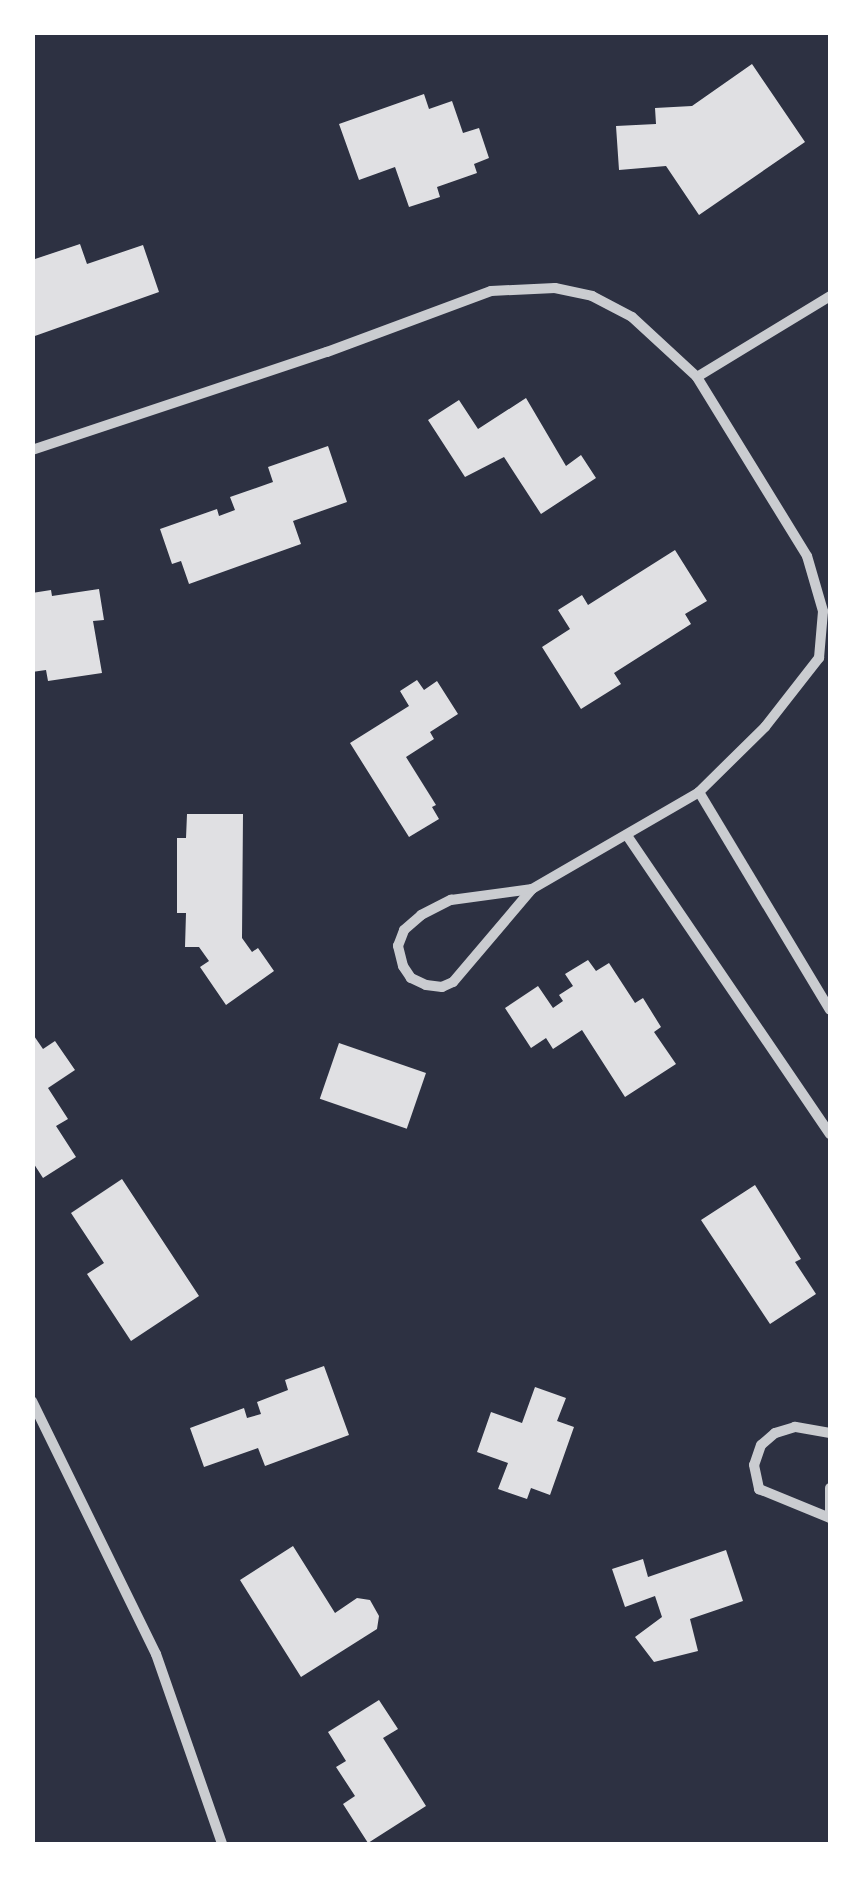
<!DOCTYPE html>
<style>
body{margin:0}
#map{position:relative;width:863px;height:1877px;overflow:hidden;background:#2d3142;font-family:"Space Grotesk",sans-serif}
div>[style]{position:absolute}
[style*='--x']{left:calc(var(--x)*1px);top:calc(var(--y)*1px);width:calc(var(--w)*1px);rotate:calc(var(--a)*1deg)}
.building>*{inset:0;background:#e0e0e3;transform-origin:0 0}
.minor>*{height:10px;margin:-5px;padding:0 5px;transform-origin:5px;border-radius:5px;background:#caccd0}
span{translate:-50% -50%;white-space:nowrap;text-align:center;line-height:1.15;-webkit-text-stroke:10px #fff;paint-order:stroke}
.frame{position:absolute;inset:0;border:35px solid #fff;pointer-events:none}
</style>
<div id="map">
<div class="building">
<div style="clip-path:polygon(752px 64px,805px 142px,699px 215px,666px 166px,619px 170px,616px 126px,656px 124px,655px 108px,692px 106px)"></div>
<div style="clip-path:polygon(424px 94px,429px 109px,452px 101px,463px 133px,479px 128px,489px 158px,474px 164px,477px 173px,437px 187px,440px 197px,409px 207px,395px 167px,359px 180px,339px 124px)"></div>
<div style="clip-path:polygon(80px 244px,87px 264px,143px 245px,159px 292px,32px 337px,32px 260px)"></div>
<div style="clip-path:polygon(526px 398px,566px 466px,581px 455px,596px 478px,541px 514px,504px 457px,465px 477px,428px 420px,459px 400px,478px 429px)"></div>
<div style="clip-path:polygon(328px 446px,347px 502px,293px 521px,301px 544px,189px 584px,181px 561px,172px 564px,160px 529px,217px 509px,219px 516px,235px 510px,230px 497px,273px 482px,268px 467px)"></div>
<div style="clip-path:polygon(675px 550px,707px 601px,685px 614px,691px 624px,614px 673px,621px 684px,581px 709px,542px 647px,570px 629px,558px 610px,582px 595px,588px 605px)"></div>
<div style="clip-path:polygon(99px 589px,104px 620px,93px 621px,102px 673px,48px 681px,46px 670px,32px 672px,32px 593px,51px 590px,52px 596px)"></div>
<div style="clip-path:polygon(417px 680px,424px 690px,437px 681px,458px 714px,430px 732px,434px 739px,406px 757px,436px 805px,432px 807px,439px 819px,409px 837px,350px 743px,409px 706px,400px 691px)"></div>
<div style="clip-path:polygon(187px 814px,243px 814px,242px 938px,252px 952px,258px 948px,274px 971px,226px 1005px,200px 967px,209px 961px,199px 947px,185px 947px,186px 913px,177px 913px,177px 838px,186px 838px)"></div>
<div style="clip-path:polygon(588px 960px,596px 971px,609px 963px,635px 1003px,643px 998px,661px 1027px,654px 1032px,676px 1064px,625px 1097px,582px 1030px,553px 1049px,546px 1038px,531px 1048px,505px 1008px,538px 986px,553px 1008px,563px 1001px,559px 995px,573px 986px,565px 974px)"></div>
<div style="clip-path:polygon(32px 1033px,43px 1049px,55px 1041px,75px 1070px,48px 1088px,68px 1119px,56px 1126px,76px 1157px,43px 1178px,32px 1161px)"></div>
<div style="left:339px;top:1043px;width:92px;height:59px;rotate:19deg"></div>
<div style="clip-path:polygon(122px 1179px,199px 1296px,131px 1341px,87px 1274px,104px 1263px,71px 1213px)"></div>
<div style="clip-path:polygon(755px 1185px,801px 1259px,795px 1262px,816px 1294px,770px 1324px,701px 1220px)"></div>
<div style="clip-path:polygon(324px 1366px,349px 1435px,265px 1466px,258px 1448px,204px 1467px,190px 1428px,244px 1408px,247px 1418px,261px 1414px,257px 1402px,288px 1390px,285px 1380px)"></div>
<div style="clip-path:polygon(535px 1387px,566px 1398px,557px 1421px,574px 1427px,550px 1495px,531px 1488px,527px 1499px,498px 1489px,508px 1463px,477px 1452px,491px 1412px,522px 1423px)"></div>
<div style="clip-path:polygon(293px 1546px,335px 1613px,357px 1598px,370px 1600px,379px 1616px,377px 1629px,301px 1677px,240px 1580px)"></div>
<div style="clip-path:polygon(726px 1550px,743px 1601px,690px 1619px,698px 1651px,654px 1662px,635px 1637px,662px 1617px,655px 1596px,625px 1607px,612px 1569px,643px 1559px,648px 1577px)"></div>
<div style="clip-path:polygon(379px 1700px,398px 1729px,383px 1738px,426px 1806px,368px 1843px,343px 1804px,355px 1796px,336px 1767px,346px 1761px,328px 1732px)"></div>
</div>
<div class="minor">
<div style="--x:32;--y:450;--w:311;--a:-18.4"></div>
<div style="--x:327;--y:352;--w:175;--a:-20.4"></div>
<div style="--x:491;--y:291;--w:64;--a:-2.7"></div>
<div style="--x:555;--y:288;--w:38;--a:12"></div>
<div style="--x:592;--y:296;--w:45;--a:27.7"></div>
<div style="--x:632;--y:317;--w:88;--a:42.7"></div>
<div style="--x:697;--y:377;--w:156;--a:-31.3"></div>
<div style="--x:699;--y:792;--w:254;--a:59"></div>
<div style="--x:628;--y:837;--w:359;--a:55.8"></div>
<div style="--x:532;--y:889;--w:122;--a:130.3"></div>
<div style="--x:453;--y:982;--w:12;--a:156"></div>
<div style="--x:442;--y:987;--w:16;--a:-173"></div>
<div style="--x:426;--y:985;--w:17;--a:-155"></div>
<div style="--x:411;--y:978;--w:14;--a:-124"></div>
<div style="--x:403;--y:966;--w:21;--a:-104"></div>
<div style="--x:398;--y:946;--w:17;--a:-69"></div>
<div style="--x:404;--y:930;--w:23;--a:-41"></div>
<div style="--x:421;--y:915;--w:34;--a:-27"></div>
<div style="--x:451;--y:900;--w:82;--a:-7.7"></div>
<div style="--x:532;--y:889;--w:193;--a:-30.1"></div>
<div style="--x:699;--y:792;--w:93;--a:-44.6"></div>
<div style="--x:765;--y:727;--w:88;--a:-52"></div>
<div style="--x:819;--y:658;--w:47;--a:-85.1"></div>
<div style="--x:823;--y:611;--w:57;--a:-106.2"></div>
<div style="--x:807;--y:556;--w:210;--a:-121.6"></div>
<div style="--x:32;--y:1401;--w:282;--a:63.9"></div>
<div style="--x:156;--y:1654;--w:201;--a:70.8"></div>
<div style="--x:830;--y:1433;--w:36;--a:-170"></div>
<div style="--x:795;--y:1427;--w:21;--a:163"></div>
<div style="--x:775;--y:1433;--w:18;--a:139"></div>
<div style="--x:761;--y:1445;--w:21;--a:109"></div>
<div style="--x:754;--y:1465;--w:25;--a:78"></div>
<div style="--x:759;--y:1489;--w:77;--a:22.2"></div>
<div style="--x:830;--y:1518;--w:30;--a:-90"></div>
</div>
<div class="frame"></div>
</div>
